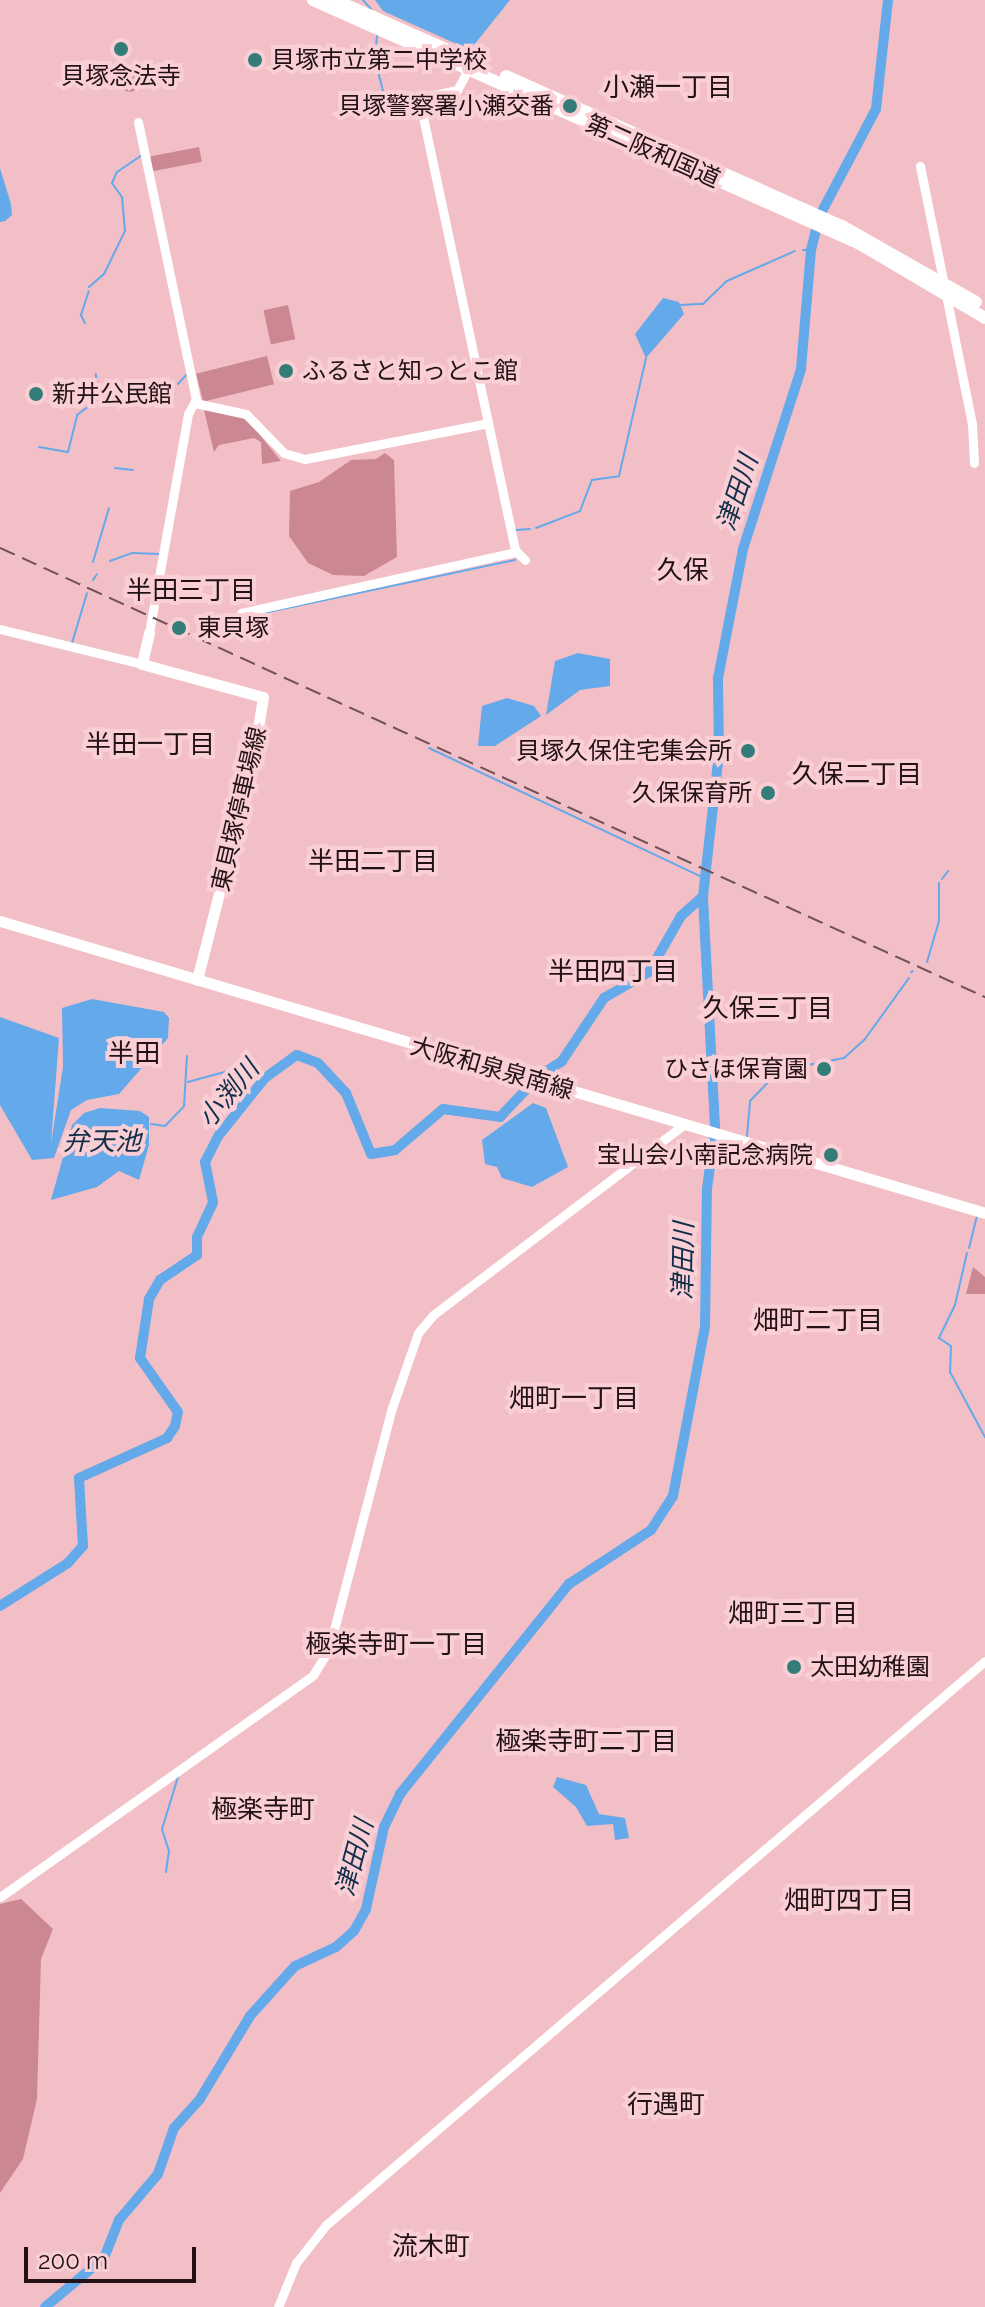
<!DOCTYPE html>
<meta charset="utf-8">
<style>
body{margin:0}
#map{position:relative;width:985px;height:2307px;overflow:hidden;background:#f3bfc7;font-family:Raleway,"Noto Sans JP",sans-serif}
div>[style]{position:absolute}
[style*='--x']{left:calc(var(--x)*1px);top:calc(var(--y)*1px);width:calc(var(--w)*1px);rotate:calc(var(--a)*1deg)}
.green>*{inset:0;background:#cb8792;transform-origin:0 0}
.round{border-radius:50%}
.water>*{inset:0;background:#64a9ea}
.stream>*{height:2px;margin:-1px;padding:0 1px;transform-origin:1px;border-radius:1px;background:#64a9ea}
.river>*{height:10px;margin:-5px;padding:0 5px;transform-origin:5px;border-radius:5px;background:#64a9ea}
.minor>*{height:9px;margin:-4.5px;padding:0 4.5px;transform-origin:4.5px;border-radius:4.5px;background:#fff}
.major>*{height:11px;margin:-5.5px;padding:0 5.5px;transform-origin:5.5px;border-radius:5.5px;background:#fff}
.highway>*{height:12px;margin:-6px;padding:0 6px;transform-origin:6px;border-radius:6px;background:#fff}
.rail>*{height:2px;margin-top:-1px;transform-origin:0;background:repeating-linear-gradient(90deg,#6f5156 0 16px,transparent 0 24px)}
.dots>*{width:22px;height:22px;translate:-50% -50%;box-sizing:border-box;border:4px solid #f9cfd5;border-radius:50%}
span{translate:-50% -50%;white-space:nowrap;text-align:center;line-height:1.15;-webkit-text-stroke:8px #f9cfd5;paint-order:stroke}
.poi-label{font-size:24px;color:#231215}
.left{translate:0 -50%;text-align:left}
.right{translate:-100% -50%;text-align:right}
.street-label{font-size:24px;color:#231215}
.neighbourhood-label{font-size:26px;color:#231215}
.water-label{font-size:26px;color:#122f4a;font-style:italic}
.scale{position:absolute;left:24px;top:2247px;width:172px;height:36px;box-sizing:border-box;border:4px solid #231215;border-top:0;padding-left:10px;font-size:24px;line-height:28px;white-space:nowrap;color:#231215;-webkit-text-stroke:6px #f9cfd5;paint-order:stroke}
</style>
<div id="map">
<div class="green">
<div class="round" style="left:120px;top:72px;width:20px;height:20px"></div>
<div style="left:199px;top:147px;width:15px;height:50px;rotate:79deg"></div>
<div style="left:288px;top:305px;width:35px;height:25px;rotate:78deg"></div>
<div style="left:267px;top:356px;width:29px;height:73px;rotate:76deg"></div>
<div style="clip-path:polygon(204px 410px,246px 418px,281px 461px,262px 464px,261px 442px,254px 438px,219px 445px,214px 452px)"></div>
<div style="clip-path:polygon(385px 453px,394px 460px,397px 557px,364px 576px,333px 575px,308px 563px,289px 536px,290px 491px,319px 482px,351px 460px,376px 459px)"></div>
<div style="clip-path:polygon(973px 1267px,985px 1277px,985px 1294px,966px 1294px)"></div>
<div style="clip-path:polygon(21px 1899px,53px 1929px,41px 1959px,37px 2099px,23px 2159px,0 2193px,0 1904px)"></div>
</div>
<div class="water">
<div style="clip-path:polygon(375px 0,510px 0,470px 50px,383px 11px)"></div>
<div style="clip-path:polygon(0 168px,11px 204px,12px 215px,5px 221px,0 222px)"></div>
<div style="clip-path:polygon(663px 298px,679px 302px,684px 314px,646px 358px,635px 334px)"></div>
<div style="clip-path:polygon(578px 653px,610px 659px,610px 686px,580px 690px,546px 715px,555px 661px)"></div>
<div style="clip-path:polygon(507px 698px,534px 706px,541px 716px,495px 746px,478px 746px,482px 706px)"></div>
<div style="clip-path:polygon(92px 999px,164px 1012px,169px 1018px,168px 1038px,119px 1094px,87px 1100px,71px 1110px,54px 1158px,32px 1160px,0 1105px,0 1017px,59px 1038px,51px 1143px,63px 1067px,62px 1008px)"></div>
<div style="clip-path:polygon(533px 1103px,546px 1108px,568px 1167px,532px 1187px,502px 1178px,497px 1167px,485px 1164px,482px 1140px)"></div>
<div style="clip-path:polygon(100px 1108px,140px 1111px,149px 1117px,149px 1145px,139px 1180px,119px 1171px,97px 1187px,51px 1200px,72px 1125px,84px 1113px)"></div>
<div style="clip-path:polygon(557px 1777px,586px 1785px,599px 1814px,625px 1818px,629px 1838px,615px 1840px,613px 1824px,587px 1826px,576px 1807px,553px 1787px)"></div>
</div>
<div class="stream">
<div style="--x:363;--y:0;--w:12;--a:48"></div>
<div style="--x:377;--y:35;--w:24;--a:95"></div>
<div style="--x:375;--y:59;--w:41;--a:76"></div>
<div style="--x:803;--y:250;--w:8;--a:0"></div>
<div style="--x:89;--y:287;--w:20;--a:-41"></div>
<div style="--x:104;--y:274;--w:48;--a:-64"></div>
<div style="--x:125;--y:231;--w:34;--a:-95"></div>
<div style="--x:122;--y:197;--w:17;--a:-126"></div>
<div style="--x:112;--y:183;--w:12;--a:-66"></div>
<div style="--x:117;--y:172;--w:29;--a:-34"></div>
<div style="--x:681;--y:305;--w:22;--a:-3"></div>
<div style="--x:703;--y:304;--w:33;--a:-44"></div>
<div style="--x:727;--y:281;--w:74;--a:-23.8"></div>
<div style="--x:85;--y:323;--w:9;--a:-117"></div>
<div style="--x:81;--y:315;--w:25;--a:-72"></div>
<div style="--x:178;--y:384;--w:12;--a:-48"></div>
<div style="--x:39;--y:447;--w:29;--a:10"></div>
<div style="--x:68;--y:452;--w:38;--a:-76"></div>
<div style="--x:77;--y:415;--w:26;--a:-37"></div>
<div style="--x:98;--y:399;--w:25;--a:-95"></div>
<div style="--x:115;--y:468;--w:18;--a:6"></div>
<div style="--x:536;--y:528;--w:47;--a:-21.1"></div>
<div style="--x:580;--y:511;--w:33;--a:-69"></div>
<div style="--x:592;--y:480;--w:27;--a:-8"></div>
<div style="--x:619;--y:476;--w:121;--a:-77.1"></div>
<div style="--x:516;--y:530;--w:14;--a:-4"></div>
<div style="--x:110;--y:561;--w:23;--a:-20"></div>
<div style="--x:132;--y:553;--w:27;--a:2"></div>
<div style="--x:93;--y:562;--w:56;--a:-73.5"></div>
<div style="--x:93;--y:580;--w:7;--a:-56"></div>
<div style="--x:249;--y:616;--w:272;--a:-11.9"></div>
<div style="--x:72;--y:643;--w:52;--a:-73.3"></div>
<div style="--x:429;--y:748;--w:304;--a:25.3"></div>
<div style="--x:942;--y:879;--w:10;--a:-53"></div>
<div style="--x:927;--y:962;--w:43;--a:-73.7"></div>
<div style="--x:939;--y:921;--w:38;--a:-90"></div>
<div style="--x:911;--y:972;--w:2;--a:-27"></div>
<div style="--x:787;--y:1069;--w:58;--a:-10.9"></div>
<div style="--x:844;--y:1058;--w:28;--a:-42"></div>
<div style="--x:865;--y:1039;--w:75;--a:-54.2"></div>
<div style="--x:188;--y:1082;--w:68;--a:-15.3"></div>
<div style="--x:151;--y:1124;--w:14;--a:8"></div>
<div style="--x:165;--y:1126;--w:28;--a:-46"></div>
<div style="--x:184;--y:1106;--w:50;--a:-86.6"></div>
<div style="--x:747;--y:1136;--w:35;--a:-85"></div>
<div style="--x:750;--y:1101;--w:40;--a:-46"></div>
<div style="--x:969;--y:1248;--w:33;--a:-76"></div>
<div style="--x:967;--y:1253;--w:53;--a:103"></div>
<div style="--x:955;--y:1305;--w:37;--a:116"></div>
<div style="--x:939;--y:1338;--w:14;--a:34"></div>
<div style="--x:951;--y:1346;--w:26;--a:92"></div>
<div style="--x:950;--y:1372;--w:74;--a:61.7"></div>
<div style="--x:166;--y:1872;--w:21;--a:-82"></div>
<div style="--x:169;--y:1851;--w:23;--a:-108"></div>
<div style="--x:162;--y:1829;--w:54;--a:-72.9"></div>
</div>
<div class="river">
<div style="--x:0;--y:1606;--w:80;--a:-32.3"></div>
<div style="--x:68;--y:1563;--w:23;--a:-49"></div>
<div style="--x:83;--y:1546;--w:68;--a:-93.4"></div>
<div style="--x:79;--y:1478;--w:97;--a:-24.4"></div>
<div style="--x:167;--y:1438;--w:14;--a:-56"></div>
<div style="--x:175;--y:1426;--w:14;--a:-78"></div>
<div style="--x:178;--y:1412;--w:66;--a:-125.1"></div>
<div style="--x:140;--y:1358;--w:60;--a:-81.3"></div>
<div style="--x:149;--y:1299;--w:22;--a:-60"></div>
<div style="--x:160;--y:1280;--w:45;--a:-34"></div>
<div style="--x:197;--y:1255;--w:18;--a:-90"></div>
<div style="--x:197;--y:1237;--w:38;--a:-65"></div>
<div style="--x:213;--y:1202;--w:41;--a:-101.3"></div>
<div style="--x:205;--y:1162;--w:30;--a:-63"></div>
<div style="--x:219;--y:1135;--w:73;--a:-51.1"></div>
<div style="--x:265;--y:1078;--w:39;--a:-36"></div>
<div style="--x:297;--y:1055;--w:22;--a:21"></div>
<div style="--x:318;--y:1063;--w:41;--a:47"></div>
<div style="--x:346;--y:1093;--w:66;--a:67.7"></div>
<div style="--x:371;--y:1154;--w:24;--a:-9"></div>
<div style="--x:395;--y:1150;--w:63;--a:-40.5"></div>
<div style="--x:443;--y:1109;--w:58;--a:8"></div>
<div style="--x:500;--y:1117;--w:58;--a:-46.4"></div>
<div style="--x:540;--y:1075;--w:26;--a:-32"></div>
<div style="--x:562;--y:1061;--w:76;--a:-56.3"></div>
<div style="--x:604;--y:998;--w:52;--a:-30"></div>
<div style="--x:649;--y:972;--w:64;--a:-60.3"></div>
<div style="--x:681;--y:916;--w:30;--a:-42"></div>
<div style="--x:45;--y:2307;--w:77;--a:-39.7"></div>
<div style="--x:104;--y:2258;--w:41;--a:-68.5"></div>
<div style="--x:119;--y:2220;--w:60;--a:-49.7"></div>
<div style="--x:158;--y:2174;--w:49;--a:-70.8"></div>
<div style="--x:174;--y:2128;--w:39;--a:-48"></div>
<div style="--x:200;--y:2099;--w:97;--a:-58.9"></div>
<div style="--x:250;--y:2016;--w:67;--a:-48"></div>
<div style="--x:295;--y:1966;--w:45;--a:-24.9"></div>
<div style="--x:336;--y:1947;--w:24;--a:-42"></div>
<div style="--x:354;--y:1931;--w:25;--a:-61"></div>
<div style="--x:366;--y:1909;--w:84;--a:-77.6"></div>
<div style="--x:384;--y:1827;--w:37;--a:-64"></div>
<div style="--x:400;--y:1794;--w:270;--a:-51.2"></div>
<div style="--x:569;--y:1584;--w:98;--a:-33.4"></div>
<div style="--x:651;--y:1530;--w:40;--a:-57.1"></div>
<div style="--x:673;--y:1496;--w:172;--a:-79.3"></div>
<div style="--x:705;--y:1327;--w:138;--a:-89.2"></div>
<div style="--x:707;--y:1189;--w:63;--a:-82.6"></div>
<div style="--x:715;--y:1127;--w:231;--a:-93"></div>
<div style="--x:703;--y:896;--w:143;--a:-83.6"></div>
<div style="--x:719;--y:754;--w:76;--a:-90.8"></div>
<div style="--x:718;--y:678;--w:131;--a:-79"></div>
<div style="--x:743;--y:549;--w:189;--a:-72.1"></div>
<div style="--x:801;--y:369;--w:119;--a:-85.2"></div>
<div style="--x:811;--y:250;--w:34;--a:-76"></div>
<div style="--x:819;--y:217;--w:122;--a:-62.2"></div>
<div style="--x:876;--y:109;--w:110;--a:-83.7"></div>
</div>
<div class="minor">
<div style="--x:471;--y:64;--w:30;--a:118"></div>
<div style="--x:457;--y:90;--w:39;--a:168"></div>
<div style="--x:419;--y:98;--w:462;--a:78"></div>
<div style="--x:515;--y:550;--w:14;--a:45"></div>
<div style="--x:138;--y:122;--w:283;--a:78.2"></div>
<div style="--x:196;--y:399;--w:17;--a:118"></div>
<div style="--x:188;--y:414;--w:222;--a:100.1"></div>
<div style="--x:920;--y:166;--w:263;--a:78.6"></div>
<div style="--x:972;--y:424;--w:39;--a:87"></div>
<div style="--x:195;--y:403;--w:52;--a:12.2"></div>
<div style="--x:246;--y:414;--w:54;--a:45.7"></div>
<div style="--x:284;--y:453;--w:22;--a:16"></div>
<div style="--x:305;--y:459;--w:187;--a:-11.1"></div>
<div style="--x:241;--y:613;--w:282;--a:-12.5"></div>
<div style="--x:0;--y:629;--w:146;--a:13.8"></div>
<div style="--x:0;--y:1897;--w:384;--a:-35.3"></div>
<div style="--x:313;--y:1675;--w:31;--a:-58"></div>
<div style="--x:329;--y:1649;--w:249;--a:-75.4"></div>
<div style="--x:392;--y:1408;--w:79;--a:-70.9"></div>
<div style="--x:418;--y:1333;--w:23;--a:-50"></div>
<div style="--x:433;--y:1315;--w:314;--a:-37.2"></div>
<div style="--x:278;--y:2307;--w:48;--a:-67.8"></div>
<div style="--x:296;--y:2263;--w:48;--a:-51.7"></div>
<div style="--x:326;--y:2225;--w:867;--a:-40.56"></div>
</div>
<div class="major">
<div style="--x:149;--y:633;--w:32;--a:103"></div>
<div style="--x:142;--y:664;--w:125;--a:15.3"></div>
<div style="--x:263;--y:697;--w:64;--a:99"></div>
<div style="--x:253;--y:760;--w:227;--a:104.3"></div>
<div style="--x:0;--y:921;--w:1027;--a:16.51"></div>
</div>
<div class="highway">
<div style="--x:313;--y:0;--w:599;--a:24.04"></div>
<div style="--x:860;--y:244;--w:145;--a:30.6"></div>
<div style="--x:335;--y:0;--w:153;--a:23.9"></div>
<div style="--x:506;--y:76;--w:368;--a:24.1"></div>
<div style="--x:842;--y:226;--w:154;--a:29.6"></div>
</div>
<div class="rail">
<div style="--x:0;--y:548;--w:1083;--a:24.51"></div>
</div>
<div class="dots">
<div style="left:121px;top:49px;background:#347c77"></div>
<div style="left:255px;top:60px;background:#347c77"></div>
<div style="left:570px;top:106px;background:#347c77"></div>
<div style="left:286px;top:371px;background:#347c77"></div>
<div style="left:36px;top:394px;background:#347c77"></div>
<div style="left:179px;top:628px;background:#347c77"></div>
<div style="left:748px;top:751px;background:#347c77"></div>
<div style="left:768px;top:793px;background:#347c77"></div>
<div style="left:824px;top:1069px;background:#347c77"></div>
<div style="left:831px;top:1155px;background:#347c77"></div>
<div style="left:794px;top:1667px;background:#347c77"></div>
</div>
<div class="poi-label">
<span class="left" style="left:271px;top:60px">貝塚市立第二中学校</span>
<span style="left:121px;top:76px">貝塚念法寺</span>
<span class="right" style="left:554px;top:106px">貝塚警察署小瀬交番</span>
<span class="left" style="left:302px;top:371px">ふるさと知っとこ館</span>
<span class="left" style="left:52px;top:394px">新井公民館</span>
<span class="left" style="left:197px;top:628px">東貝塚</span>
<span class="right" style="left:732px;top:751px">貝塚久保住宅集会所</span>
<span class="right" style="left:752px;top:793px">久保保育所</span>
<span class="right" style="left:808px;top:1069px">ひさほ保育園</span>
<span class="right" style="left:813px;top:1155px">宝山会小南記念病院</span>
<span class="left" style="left:810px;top:1667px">太田幼稚園</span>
</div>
<div class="street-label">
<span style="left:653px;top:151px;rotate:24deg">第二阪和国道</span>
<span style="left:239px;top:809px;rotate:-77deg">東貝塚停車場線</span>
<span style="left:492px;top:1068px;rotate:16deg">大阪和泉泉南線</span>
</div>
<div class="neighbourhood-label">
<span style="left:668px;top:88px">小瀬一丁目</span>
<span style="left:683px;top:571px">久保</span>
<span style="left:191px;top:591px">半田三丁目</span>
<span style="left:150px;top:745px">半田一丁目</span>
<span style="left:857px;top:775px">久保二丁目</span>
<span style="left:373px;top:862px">半田二丁目</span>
<span style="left:613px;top:972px">半田四丁目</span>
<span style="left:768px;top:1009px">久保三丁目</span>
<span style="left:134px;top:1054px">半田</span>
<span style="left:818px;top:1321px">畑町二丁目</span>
<span style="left:574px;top:1399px">畑町一丁目</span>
<span style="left:793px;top:1614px">畑町三丁目</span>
<span style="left:396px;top:1645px">極楽寺町一丁目</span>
<span style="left:586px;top:1742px">極楽寺町二丁目</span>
<span style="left:263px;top:1810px">極楽寺町</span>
<span style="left:849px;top:1901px">畑町四丁目</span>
<span style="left:666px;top:2105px">行遇町</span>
<span style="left:431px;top:2247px">流木町</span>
</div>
<div class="water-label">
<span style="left:738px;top:493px;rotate:-72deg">津田川</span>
<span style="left:229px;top:1094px;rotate:-50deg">小渕川</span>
<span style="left:102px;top:1142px">弁天池</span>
<span style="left:684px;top:1261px;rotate:-89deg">津田川</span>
<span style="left:355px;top:1858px;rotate:-75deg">津田川</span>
</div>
<div class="scale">200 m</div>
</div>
